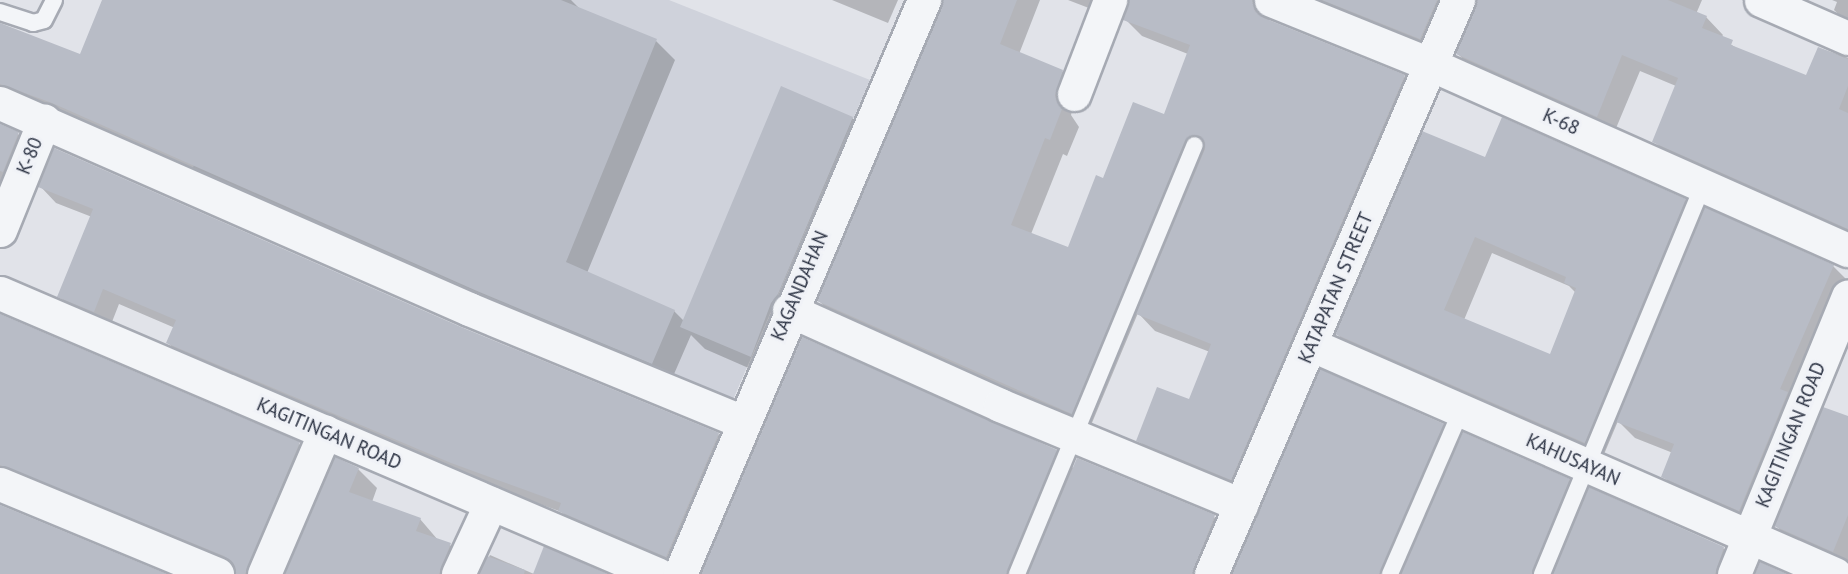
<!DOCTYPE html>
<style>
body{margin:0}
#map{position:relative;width:1848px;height:574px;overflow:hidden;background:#e1e3e9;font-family:"PT Sans",sans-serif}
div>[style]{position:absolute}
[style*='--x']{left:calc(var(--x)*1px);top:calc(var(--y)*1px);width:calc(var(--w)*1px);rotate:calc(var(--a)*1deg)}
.built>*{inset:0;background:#cfd2db}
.shadow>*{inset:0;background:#0003}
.building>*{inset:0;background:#b8bcc6}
.roads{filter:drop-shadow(2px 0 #a6aab3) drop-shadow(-2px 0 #a6aab3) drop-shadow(0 2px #a6aab3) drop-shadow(0 -2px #a6aab3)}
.lane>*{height:16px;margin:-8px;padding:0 8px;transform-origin:8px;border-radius:8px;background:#f3f5f8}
.street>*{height:33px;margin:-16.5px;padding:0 16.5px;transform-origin:16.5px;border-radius:16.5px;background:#f3f5f8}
span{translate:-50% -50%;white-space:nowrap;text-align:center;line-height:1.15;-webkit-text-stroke:6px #f0f2f7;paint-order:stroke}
.street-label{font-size:19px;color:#293041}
</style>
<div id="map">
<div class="built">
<div style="clip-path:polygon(262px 0,669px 0,870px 80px,729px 409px,189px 177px)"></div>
</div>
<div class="shadow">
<div style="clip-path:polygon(104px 0,571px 0,581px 10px,656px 41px,675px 60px,587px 273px,674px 311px,684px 321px,852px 118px,875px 141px,774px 379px,705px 349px,691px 335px,671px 381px,0 119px,0 25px,81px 57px)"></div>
<div style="clip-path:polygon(832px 0,898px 0,888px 23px)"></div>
<div style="clip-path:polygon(944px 0,1040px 0,1019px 54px,1062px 71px,1079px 88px,1071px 115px,1079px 127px,1067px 156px,1063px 154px,1031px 234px,1069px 249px,1104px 180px,1165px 116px,1188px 54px,1142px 36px,1125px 19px,1130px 0,1282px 0,1270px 10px,1269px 22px,1404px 76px,1421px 93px,1248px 496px,1156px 458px,1138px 440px,1190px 401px,1210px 352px,1155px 331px,1138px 313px,1089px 430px,836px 318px,819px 301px)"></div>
<div style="clip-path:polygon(1068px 0,1119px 0,1107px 15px)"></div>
<div style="clip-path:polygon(1300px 0,1471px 0,1437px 55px)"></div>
<div style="clip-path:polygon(1478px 0,1702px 0,1696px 14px,1706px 17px,1723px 35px,1721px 38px,1741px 51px,1807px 78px,1819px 48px,1848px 58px,1848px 237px,1671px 158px,1654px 141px,1676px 86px,1640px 71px,1614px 133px,1475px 71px,1458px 54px)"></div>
<div style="clip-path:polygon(1832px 0,1848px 0,1848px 23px,1834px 10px,1837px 2px)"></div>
<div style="clip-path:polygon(0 125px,18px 134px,37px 153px,0 193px)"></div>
<div style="clip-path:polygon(evenodd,1486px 160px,1685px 200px,1703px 218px,1833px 266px,1848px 281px,1756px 526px,1680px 493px,1663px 476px,1673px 453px,1635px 438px,1618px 421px,1602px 459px,1354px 351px,1337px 334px,1486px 160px,1492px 253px,1569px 286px,1576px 293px,1551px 356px,1464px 320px,1492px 253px)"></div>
<div style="clip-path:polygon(40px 186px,461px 328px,718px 434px,734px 451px,683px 572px,576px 527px,562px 512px,469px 479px,185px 359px,168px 343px,175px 328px,119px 304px,110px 327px,76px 312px,59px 296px,92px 217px,56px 203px)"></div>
<div style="clip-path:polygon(0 316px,299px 444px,318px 462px,270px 574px,237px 574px,238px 571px,28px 484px,0 500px)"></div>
<div style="clip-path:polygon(1848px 417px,1848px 567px,1794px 543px,1776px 526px)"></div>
<div style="clip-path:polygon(1443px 425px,1461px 443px,1569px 480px,1587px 498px,1723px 548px,1742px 567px,1740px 574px,1234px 574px)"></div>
<div style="clip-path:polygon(1056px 451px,1074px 469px,1078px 460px,1214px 517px,1233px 536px,1218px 574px,703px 574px)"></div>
<div style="clip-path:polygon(358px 469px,377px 488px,372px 502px,420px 519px,438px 540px,450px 545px,469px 564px,465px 574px,287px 574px)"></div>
<div style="clip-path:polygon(490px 555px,534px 574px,480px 574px)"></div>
</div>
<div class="building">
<div style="clip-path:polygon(102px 0,561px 0,657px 39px,566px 262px,675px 310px,652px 364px,477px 291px,52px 103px,0 84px,0 23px,80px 54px)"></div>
<div style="clip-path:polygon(943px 0,1017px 0,1000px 44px,1063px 70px,1055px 96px,1062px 109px,1050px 140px,1045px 138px,1011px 225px,1068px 247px,1096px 175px,1103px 178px,1133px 102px,1164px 114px,1190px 45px,1123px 20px,1129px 0,1252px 0,1255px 11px,1264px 18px,1405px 75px,1231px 480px,1136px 441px,1157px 387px,1189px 399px,1211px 344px,1136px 314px,1205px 149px,1205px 143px,1200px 136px,1193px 135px,1185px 141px,1072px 414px,817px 301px)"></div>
<div style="clip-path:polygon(1322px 0,1437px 0,1420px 39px)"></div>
<div style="clip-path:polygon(1477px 0,1668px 0,1707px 16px,1702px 28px,1733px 40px,1731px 45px,1806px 75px,1818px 47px,1848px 59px,1848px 86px,1839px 109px,1848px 113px,1848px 229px,1652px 142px,1678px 78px,1622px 55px,1597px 117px,1456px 54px)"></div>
<div style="clip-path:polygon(781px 86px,853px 117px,778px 294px,771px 303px,751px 357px,680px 327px)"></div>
<div style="clip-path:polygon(evenodd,1502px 117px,1686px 199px,1585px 443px,1335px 334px,1422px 131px,1485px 157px,1502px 117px,1475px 237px,1566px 277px,1564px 283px,1576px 288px,1550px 354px,1444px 310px,1475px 237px)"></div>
<div style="clip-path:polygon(0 124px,19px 132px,3px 172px,0 171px)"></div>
<div style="clip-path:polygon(54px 148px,461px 327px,719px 433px,666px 557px,558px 511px,561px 503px,451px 463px,166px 343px,176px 320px,103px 289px,94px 312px,57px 297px,93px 209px,38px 187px)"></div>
<div style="clip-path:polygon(1705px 207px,1834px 265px,1780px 389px,1788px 392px,1739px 511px,1661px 477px,1674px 444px,1616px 422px)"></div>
<div style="clip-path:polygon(0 314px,300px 442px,245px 574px,236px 574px,233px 563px,224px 556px,0 465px)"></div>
<div style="clip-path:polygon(802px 337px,1057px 450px,1007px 574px,701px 574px)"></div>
<div style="clip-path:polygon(1320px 369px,1444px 424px,1380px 574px,1232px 574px)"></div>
<div style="clip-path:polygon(1823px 407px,1848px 416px,1848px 515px,1833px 552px,1774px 526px)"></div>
<div style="clip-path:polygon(1463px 432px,1570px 479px,1532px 574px,1401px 574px)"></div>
<div style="clip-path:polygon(335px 457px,359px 468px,349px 492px,421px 518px,416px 531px,451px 543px,439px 574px,285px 574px)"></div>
<div style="clip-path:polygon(1077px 458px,1215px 515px,1192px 574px,1028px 574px)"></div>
<div style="clip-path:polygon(1589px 487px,1724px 547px,1715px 574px,1553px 574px)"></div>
<div style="clip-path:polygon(0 505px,167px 574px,0 574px)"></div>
<div style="clip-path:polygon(544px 546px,608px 574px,533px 574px)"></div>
<div style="clip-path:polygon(487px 556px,525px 570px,524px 574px,479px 574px)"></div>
<div style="clip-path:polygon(1760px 562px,1787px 574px,1755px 574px)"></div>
</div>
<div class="roads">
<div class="lane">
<div style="--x:0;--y:12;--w:35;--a:18"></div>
<div style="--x:33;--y:23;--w:11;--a:-15"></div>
<div style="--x:44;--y:20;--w:22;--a:-63"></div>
<div style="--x:1017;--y:574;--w:464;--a:-67.5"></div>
<div style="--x:1390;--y:574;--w:178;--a:-66.5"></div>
<div style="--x:1542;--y:574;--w:421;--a:-67.5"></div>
</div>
<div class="street">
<div style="--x:1271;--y:0;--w:174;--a:22"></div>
<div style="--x:1432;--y:65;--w:455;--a:24"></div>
<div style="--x:1761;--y:0;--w:95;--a:23.6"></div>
<div style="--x:1074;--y:94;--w:101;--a:-69"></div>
<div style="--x:0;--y:103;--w:512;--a:23.71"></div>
<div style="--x:469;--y:309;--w:296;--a:22.4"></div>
<div style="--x:0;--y:230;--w:118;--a:-68"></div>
<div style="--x:0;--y:293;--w:715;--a:23.16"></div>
<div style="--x:789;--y:310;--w:231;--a:24.2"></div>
<div style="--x:1000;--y:405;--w:261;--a:22.5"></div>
<div style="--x:1312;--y:345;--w:571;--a:23.65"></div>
<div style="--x:0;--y:484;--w:235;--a:22.5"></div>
<div style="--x:264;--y:574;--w:155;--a:-66.8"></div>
<div style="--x:458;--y:574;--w:78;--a:-65.1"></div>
<div style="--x:680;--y:574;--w:624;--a:-66.97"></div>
<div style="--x:1211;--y:574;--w:625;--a:-66.72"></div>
<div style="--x:1734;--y:574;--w:300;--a:-67.7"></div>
</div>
</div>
<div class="street-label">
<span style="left:1561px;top:122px;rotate:24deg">K-68</span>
<span style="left:30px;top:156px;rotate:-68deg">K-80</span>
<span style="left:800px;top:286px;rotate:-67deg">KAGANDAHAN</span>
<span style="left:1336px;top:288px;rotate:-67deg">KATAPATAN STREET</span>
<span style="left:329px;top:434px;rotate:23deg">KAGITINGAN ROAD</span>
<span style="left:1791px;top:435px;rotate:-68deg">KAGITINGAN ROAD</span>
<span style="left:1573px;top:460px;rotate:24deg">KAHUSAYAN</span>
</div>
</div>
